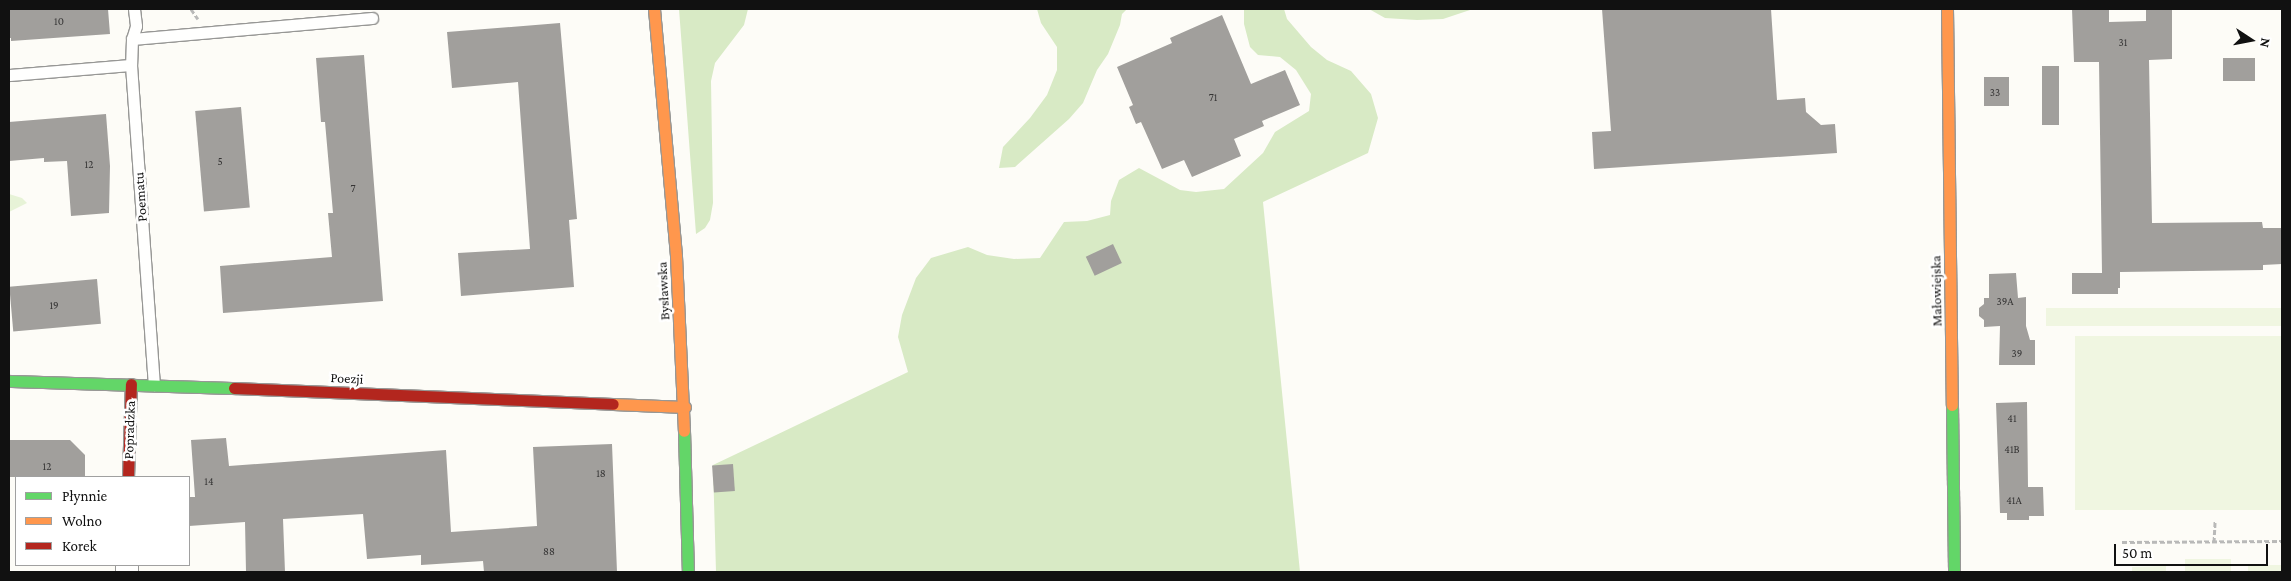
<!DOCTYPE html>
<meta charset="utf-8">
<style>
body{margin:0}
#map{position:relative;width:2291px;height:581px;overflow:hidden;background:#fdfcf7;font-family:"Crimson Pro",serif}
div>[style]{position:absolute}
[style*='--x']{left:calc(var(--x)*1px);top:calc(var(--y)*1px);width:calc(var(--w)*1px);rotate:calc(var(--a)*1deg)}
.green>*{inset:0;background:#e7f3d7}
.forest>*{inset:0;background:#d8eac5}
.pitch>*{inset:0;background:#f0f6e1;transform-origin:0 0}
.building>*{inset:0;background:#a19f9c;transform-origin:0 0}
.path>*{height:3px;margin-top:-1.5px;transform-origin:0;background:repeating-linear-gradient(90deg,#b9b9b8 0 5px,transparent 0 7.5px)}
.roads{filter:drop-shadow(1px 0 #979795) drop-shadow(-1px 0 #979795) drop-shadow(0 1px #979795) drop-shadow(0 -1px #979795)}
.lane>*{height:11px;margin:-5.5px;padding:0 5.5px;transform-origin:5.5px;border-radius:5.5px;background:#fffffe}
.street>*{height:22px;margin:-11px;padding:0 11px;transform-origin:11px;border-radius:11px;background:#fffffe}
.fast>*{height:11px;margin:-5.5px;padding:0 5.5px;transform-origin:5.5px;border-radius:5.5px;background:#63d668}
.slow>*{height:11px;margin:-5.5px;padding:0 5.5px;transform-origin:5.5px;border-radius:5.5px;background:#ff974d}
.jam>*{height:11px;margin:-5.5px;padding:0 5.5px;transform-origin:5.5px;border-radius:5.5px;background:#b3261e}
span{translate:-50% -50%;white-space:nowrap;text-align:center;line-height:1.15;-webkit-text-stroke:5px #fff;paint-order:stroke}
.number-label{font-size:11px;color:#353434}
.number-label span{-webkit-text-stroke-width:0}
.street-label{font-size:14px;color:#111}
.frame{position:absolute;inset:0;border:10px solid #111;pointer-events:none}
.legend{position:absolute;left:15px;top:476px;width:175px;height:90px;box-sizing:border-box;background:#fff;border:1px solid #a0a0a0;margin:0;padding:6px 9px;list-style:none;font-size:15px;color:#111}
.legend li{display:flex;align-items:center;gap:10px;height:25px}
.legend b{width:25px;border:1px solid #a0a0a0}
.north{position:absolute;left:2226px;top:15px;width:50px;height:50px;-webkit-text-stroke:4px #fff;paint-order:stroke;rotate:101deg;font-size:14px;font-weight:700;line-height:20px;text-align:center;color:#111}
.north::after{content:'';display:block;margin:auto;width:18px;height:22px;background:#111;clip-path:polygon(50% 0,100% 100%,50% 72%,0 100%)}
.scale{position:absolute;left:2114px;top:544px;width:154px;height:22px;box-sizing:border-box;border:2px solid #111;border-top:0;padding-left:6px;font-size:15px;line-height:18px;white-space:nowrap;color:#111;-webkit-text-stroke:4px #fff;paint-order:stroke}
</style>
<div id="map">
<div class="green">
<div style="clip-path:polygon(9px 194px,22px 198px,27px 203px,9px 212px)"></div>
</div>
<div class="forest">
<div style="clip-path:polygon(679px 9px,748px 9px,744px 25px,715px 63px,711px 81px,713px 203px,710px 220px,705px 228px,696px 234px)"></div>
<div style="clip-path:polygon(1037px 9px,1127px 9px,1122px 14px,1120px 25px,1108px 54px,1097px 70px,1083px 103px,1069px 119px,1015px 167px,999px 168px,1003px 147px,1030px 118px,1047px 95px,1057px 70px,1057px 47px,1041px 23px)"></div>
<div style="clip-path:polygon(1244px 9px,1284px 9px,1287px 19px,1311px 47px,1327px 60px,1351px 71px,1371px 94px,1378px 118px,1368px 153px,1263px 202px,1300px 572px,716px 572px,713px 465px,908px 372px,898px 337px,902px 315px,916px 278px,931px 258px,968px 247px,987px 255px,1014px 259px,1040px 258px,1064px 222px,1087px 221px,1110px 215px,1111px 201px,1119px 180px,1139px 168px,1180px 190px,1196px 192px,1224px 189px,1263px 153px,1275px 132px,1309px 111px,1311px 94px,1296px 70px,1280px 57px,1258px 55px,1250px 47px,1244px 24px)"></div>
<div style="clip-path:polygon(1369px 9px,1473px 9px,1443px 19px,1417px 20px,1385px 18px)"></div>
</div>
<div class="pitch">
<div style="left:2282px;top:308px;width:18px;height:236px;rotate:90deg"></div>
<div style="left:2282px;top:336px;width:174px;height:207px;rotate:90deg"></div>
<div style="left:2185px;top:559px;width:46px;height:13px"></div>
<div style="left:2248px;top:565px;width:34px;height:7px"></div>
<div style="clip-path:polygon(2166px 566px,2166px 572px,2132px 572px,2132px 567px)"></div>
</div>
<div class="building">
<div style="clip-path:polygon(9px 9px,108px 9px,110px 34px,11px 41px,11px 38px,9px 38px)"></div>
<div style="clip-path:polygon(1602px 9px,1771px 9px,1777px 100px,1805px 98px,1806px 112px,1821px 125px,1835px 124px,1837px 153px,1594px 169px,1592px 132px,1611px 131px)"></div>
<div style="clip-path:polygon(2072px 9px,2109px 9px,2109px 22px,2146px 21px,2146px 9px,2172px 9px,2172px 59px,2149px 60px,2152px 223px,2262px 222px,2263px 228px,2282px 228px,2282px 264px,2263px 265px,2263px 270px,2120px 272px,2120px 288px,2118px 288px,2118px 294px,2072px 294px,2072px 273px,2102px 273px,2099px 62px,2074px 62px)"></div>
<div style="clip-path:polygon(1222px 15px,1251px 84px,1285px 70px,1300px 105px,1262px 121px,1264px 126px,1234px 139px,1241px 156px,1192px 177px,1184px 160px,1162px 169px,1141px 122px,1136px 124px,1129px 107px,1133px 105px,1117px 67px,1172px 43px,1170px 38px)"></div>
<div style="clip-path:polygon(560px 23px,577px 219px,569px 220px,574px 287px,461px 296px,458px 253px,530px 249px,518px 82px,452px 88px,447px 32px)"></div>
<div style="clip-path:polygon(364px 55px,383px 301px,223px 313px,220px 266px,332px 257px,328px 213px,333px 213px,325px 122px,321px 122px,316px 58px)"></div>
<div style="left:2223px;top:58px;width:32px;height:23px"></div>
<div style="left:2042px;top:66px;width:17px;height:59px"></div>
<div style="left:2009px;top:77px;width:29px;height:25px;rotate:90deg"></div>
<div style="left:241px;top:107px;width:101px;height:46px;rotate:85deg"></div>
<div style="clip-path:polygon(106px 114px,110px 166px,109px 213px,71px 216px,67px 161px,44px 162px,44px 158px,9px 161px,9px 122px)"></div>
<div style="left:1113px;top:244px;width:21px;height:30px;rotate:65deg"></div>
<div style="clip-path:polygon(2016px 273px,2018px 298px,2026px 297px,2026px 326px,2030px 340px,2035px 340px,2035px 365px,1999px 365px,2000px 326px,1984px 327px,1984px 320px,1979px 316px,1979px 308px,1984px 304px,1984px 298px,1989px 298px,1989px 274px)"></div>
<div style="left:97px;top:279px;width:45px;height:88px;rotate:85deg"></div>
<div style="clip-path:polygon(2027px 402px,2028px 487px,2043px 487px,2044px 516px,2029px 516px,2029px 520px,2007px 520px,2007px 513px,2000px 513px,1996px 403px)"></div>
<div style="clip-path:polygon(226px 438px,229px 466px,446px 450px,451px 532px,537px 526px,533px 447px,612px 444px,617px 572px,484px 572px,483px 561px,421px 565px,421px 555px,367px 559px,363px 514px,283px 519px,285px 572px,246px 572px,245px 522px,189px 526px,189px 497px,195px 497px,191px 440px)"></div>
<div style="clip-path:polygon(9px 440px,70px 440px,85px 455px,85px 477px,9px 477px)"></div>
<div style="left:733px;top:464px;width:27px;height:21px;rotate:86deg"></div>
</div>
<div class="path">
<div style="--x:191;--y:9;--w:12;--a:55"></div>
<div style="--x:2122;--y:542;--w:160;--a:-0.4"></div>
<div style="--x:2214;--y:542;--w:22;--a:-87"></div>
</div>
<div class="roads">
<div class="lane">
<div style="--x:134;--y:9;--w:17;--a:83"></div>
<div style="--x:136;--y:26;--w:14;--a:107"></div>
<div style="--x:132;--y:39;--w:26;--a:92"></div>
<div style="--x:131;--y:65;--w:321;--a:85.9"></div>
<div style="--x:132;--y:39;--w:241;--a:-5"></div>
<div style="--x:9;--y:75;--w:122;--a:-4.7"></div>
</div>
<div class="street">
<div style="--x:127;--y:572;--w:7;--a:-90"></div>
</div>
<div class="fast">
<div style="--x:9;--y:381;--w:225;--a:1.8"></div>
<div style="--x:1952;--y:405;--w:167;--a:89.3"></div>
<div style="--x:684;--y:431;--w:141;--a:88.4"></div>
</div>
<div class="slow">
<div style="--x:654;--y:9;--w:248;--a:84.9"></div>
<div style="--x:676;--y:256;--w:175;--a:87.4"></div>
<div style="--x:1947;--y:9;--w:396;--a:89.3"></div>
<div style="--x:613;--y:404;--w:72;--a:2.4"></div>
</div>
<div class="jam">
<div style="--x:234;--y:388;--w:379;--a:2.4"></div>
<div style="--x:128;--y:477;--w:93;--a:-88.2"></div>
</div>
</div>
<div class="number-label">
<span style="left:59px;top:21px">10</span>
<span style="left:2123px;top:42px">31</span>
<span style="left:1995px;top:92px">33</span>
<span style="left:1213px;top:97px">71</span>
<span style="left:220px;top:161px">5</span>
<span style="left:89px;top:164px">12</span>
<span style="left:353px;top:188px">7</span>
<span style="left:2005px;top:301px">39A</span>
<span style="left:54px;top:305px">19</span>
<span style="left:2017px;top:353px">39</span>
<span style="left:2012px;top:418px">41</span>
<span style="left:2012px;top:449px">41B</span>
<span style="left:47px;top:466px">12</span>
<span style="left:601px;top:473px">18</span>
<span style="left:209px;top:481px">14</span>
<span style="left:2014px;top:500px">41A</span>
<span style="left:549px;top:551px">88</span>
</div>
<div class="street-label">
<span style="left:140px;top:197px;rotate:-94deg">Poematu</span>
<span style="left:663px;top:291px;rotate:-93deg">Bysławska</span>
<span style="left:1936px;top:291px;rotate:-91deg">Małowiejska</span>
<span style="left:347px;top:378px;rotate:3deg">Poezji</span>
<span style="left:129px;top:430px;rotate:-88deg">Popradzka</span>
</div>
<div class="frame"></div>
<ul class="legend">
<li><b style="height:6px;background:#63d668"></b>Płynnie</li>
<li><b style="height:6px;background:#ff974d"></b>Wolno</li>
<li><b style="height:6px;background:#b3261e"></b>Korek</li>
</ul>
<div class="north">N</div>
<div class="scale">50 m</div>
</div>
